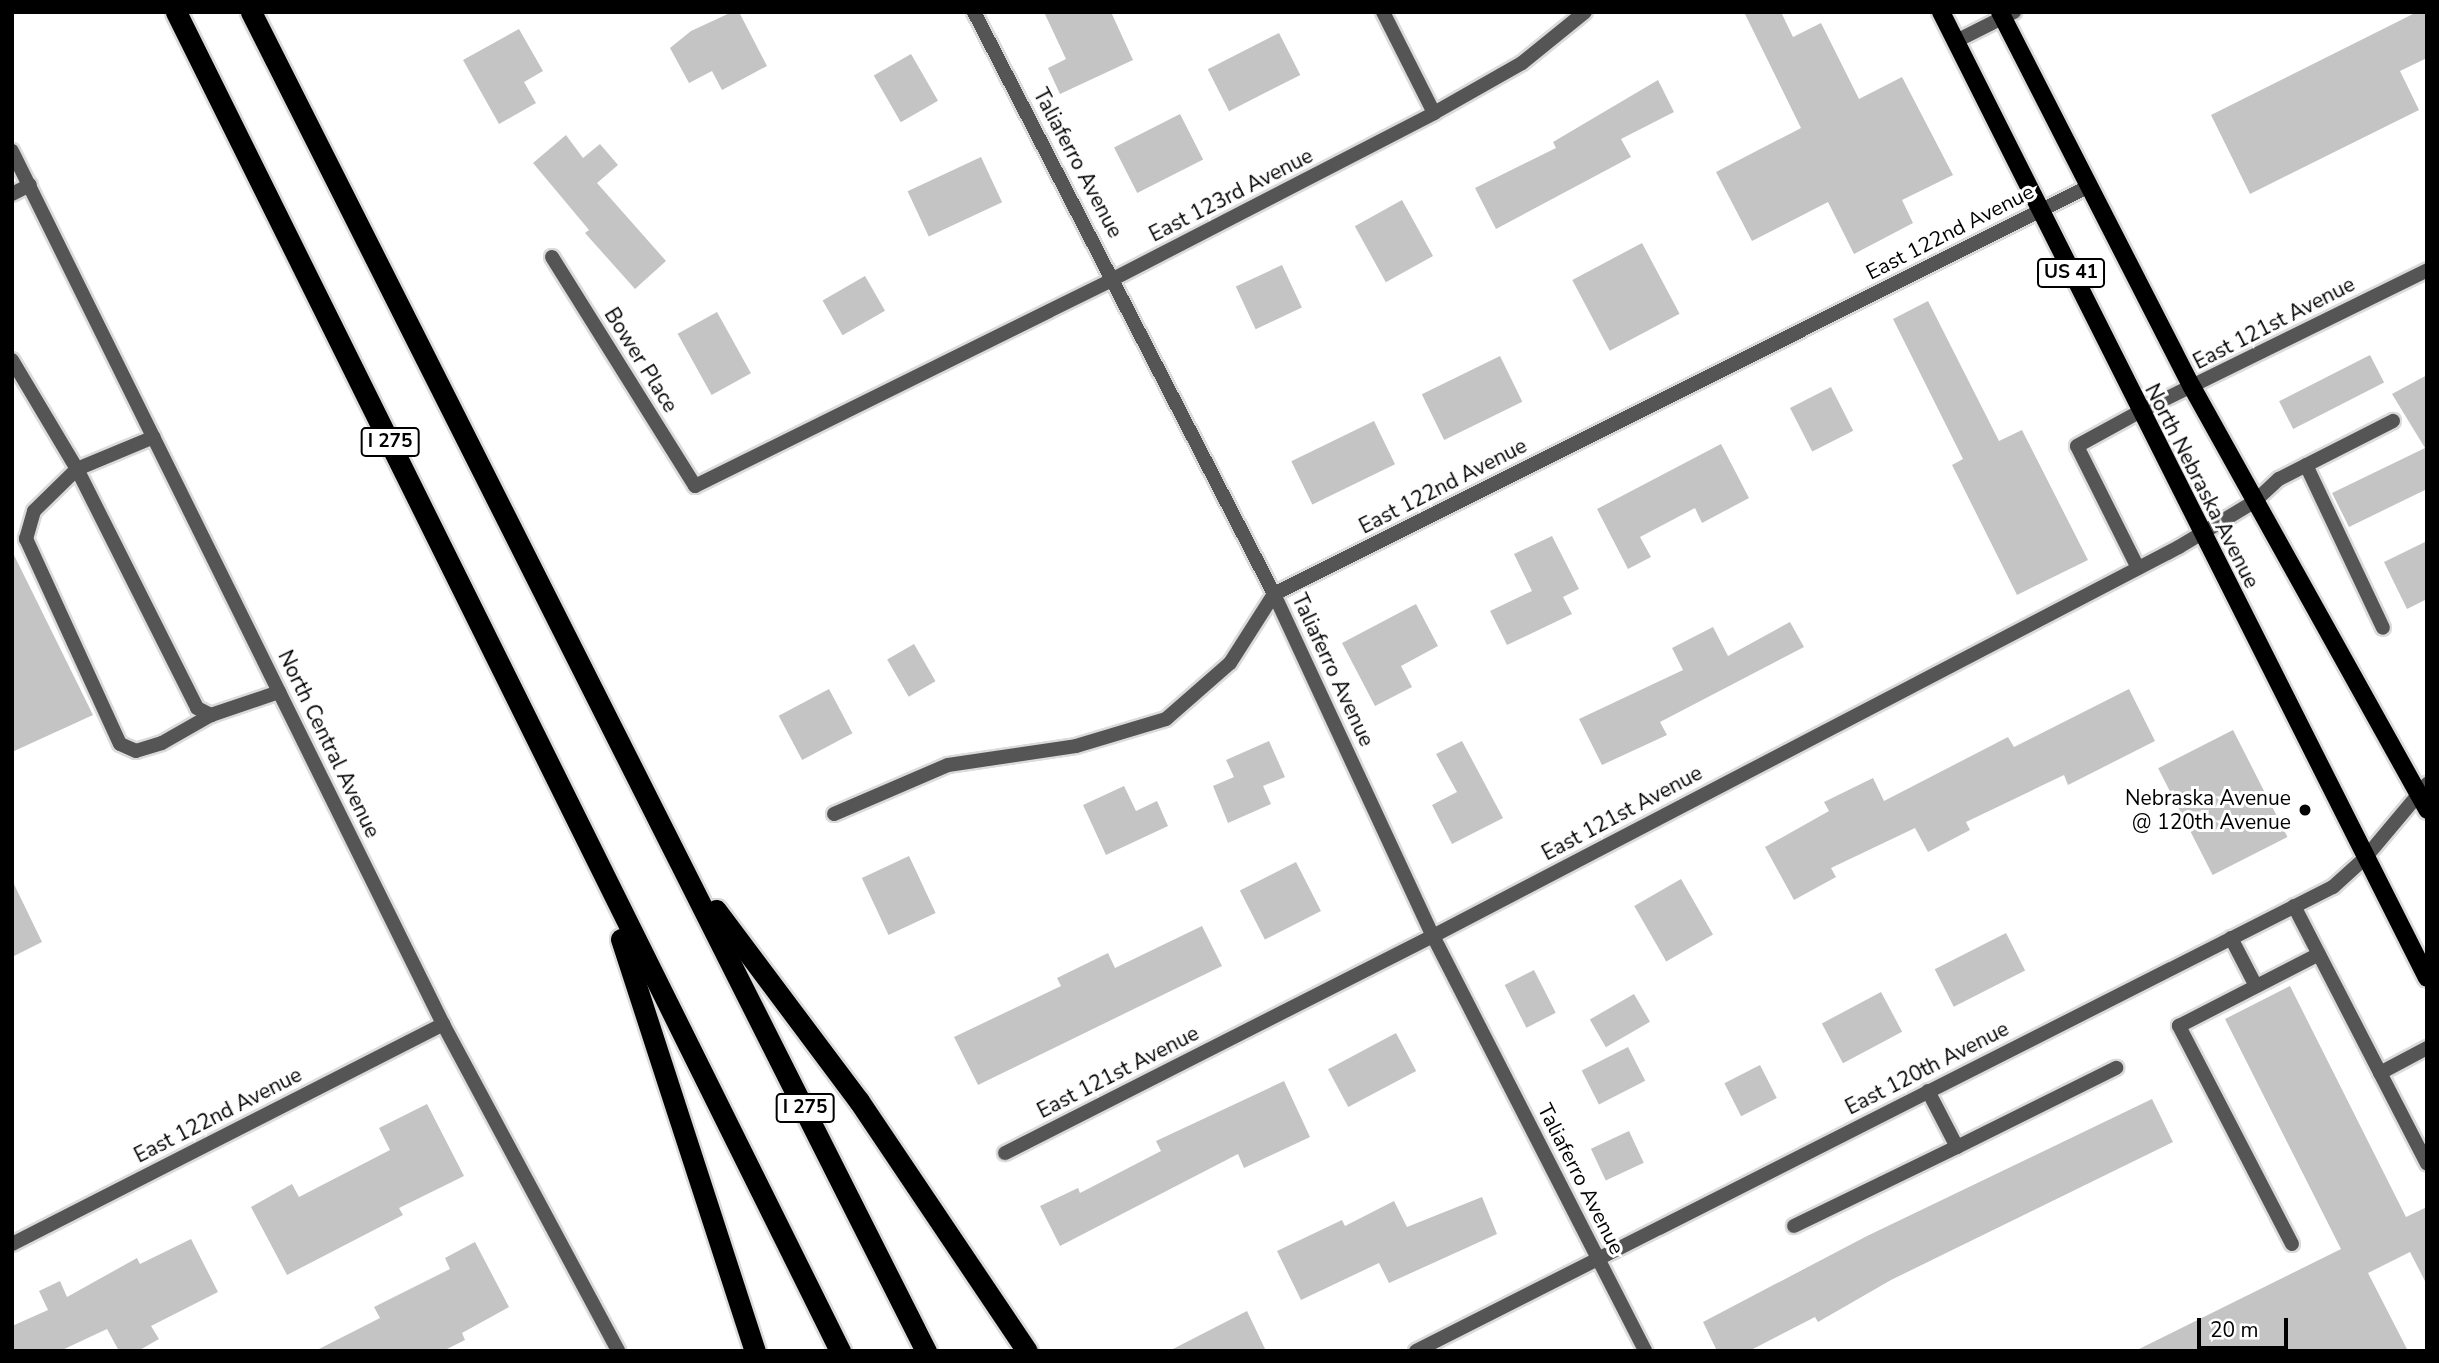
<!DOCTYPE html>
<style>
body{margin:0}
#map{position:relative;width:2439px;height:1363px;overflow:hidden;background:#fff;font-family:"Nunito Sans",sans-serif}
div>[style]{position:absolute}
[style*='--x']{left:calc(var(--x)*1px);top:calc(var(--y)*1px);width:calc(var(--w)*1px);rotate:calc(var(--a)*1deg)}
.building>*{inset:0;background:#c4c4c4;transform-origin:0 0}
.roads{filter:drop-shadow(2px 0 #dbdbdb) drop-shadow(-2px 0 #dbdbdb) drop-shadow(0 2px #dbdbdb) drop-shadow(0 -2px #dbdbdb)}
.lane>*{height:14px;margin:-7px;padding:0 7px;transform-origin:7px;border-radius:7px;background:#555}
.street>*{height:14px;margin:-7px;padding:0 7px;transform-origin:7px;border-radius:7px;background:#555}
.primary>*{height:18px;margin:-9px;padding:0 9px;transform-origin:9px;border-radius:9px;background:#000}
.highway>*{height:21px;margin:-10.5px;padding:0 10.5px;transform-origin:10.5px;border-radius:10.5px;background:#000}
.dots>*{width:19px;height:19px;translate:-50% -50%;box-sizing:border-box;border:4px solid #fff;border-radius:50%}
span{translate:-50% -50%;white-space:nowrap;text-align:center;line-height:1.15;-webkit-text-stroke:6px #fff;paint-order:stroke}
.shield-label span{padding:2px 5px;background:#fff;border:2px solid;border-radius:5px;-webkit-text-stroke-width:0}
.shield-label{font-size:19px;color:#000;font-weight:700}
.street-label{font-size:21px;color:#000}
.poi-label{font-size:21px;color:#000}
.right{translate:-100% -50%;text-align:right}
.frame{position:absolute;inset:0;border:14px solid #000;pointer-events:none}
.scale{position:absolute;left:2197px;top:1318px;width:91px;height:32px;box-sizing:border-box;border:4px solid #000;border-top:0;padding-left:9px;font-size:21px;line-height:24px;white-space:nowrap;color:#000;-webkit-text-stroke:5px #fff;paint-order:stroke}
</style>
<div id="map">
<div class="building">
<div style="clip-path:polygon(732px 12px,739px 12px,767px 66px,722px 90px,712px 71px,689px 83px,670px 48px,691px 31px)"></div>
<div style="clip-path:polygon(1044px 12px,1111px 12px,1133px 60px,1060px 94px,1048px 68px,1066px 59px)"></div>
<div style="clip-path:polygon(1744px 12px,1781px 12px,1793px 37px,1821px 23px,1859px 99px,1902px 77px,1953px 175px,1902px 200px,1913px 223px,1854px 254px,1828px 202px,1752px 241px,1716px 172px,1801px 128px)"></div>
<div style="clip-path:polygon(2417px 12px,2427px 12px,2427px 58px,2400px 71px,2419px 110px,2250px 194px,2211px 115px)"></div>
<div style="clip-path:polygon(519px 29px,543px 71px,524px 82px,536px 103px,499px 124px,463px 60px)"></div>
<div style="left:1279px;top:33px;width:47px;height:80px;rotate:63deg"></div>
<div style="left:911px;top:54px;width:54px;height:43px;rotate:60deg"></div>
<div style="clip-path:polygon(1658px 80px,1674px 112px,1621px 139px,1631px 157px,1496px 229px,1475px 188px,1556px 148px,1553px 142px)"></div>
<div style="left:1180px;top:114px;width:51px;height:74px;rotate:63deg"></div>
<div style="clip-path:polygon(566px 135px,583px 158px,600px 144px,618px 165px,597px 183px,666px 261px,635px 289px,585px 233px,589px 230px,533px 163px)"></div>
<div style="left:981px;top:157px;width:50px;height:81px;rotate:65deg"></div>
<div style="left:1402px;top:200px;width:64px;height:54px;rotate:61deg"></div>
<div style="left:1642px;top:243px;width:80px;height:79px;rotate:62deg"></div>
<div style="left:1282px;top:265px;width:47px;height:51px;rotate:65deg"></div>
<div style="left:865px;top:276px;width:40px;height:49px;rotate:60deg"></div>
<div style="clip-path:polygon(1928px 301px,1999px 441px,2022px 430px,2088px 560px,2017px 595px,1952px 465px,1963px 459px,1893px 319px)"></div>
<div style="left:717px;top:312px;width:70px;height:45px;rotate:61deg"></div>
<div style="left:2370px;top:355px;width:31px;height:102px;rotate:63deg"></div>
<div style="left:1500px;top:356px;width:51px;height:87px;rotate:64deg"></div>
<div style="clip-path:polygon(2427px 375px,2427px 489px,2349px 527px,2332px 493px,2425px 448px,2392px 394px)"></div>
<div style="left:1831px;top:387px;width:49px;height:46px;rotate:63deg"></div>
<div style="left:1374px;top:421px;width:48px;height:92px;rotate:64deg"></div>
<div style="clip-path:polygon(1721px 444px,1749px 498px,1702px 523px,1695px 508px,1640px 537px,1651px 557px,1628px 569px,1597px 509px)"></div>
<div style="clip-path:polygon(1552px 536px,1579px 589px,1563px 597px,1572px 614px,1507px 645px,1490px 611px,1532px 591px,1514px 554px)"></div>
<div style="clip-path:polygon(2427px 541px,2427px 599px,2407px 609px,2384px 562px)"></div>
<div style="clip-path:polygon(12px 551px,93px 715px,12px 752px)"></div>
<div style="clip-path:polygon(1416px 604px,1438px 646px,1401px 666px,1412px 687px,1375px 706px,1342px 643px)"></div>
<div style="clip-path:polygon(1790px 622px,1804px 647px,1660px 722px,1667px 735px,1602px 765px,1579px 719px,1683px 670px,1672px 648px,1713px 627px,1728px 656px)"></div>
<div style="left:914px;top:644px;width:43px;height:31px;rotate:60deg"></div>
<div style="left:829px;top:689px;width:50px;height:57px;rotate:62deg"></div>
<div style="clip-path:polygon(2129px 689px,2155px 741px,2068px 785px,2064px 775px,1966px 822px,1970px 830px,1928px 852px,1915px 828px,1831px 868px,1836px 877px,1794px 900px,1765px 847px,1829px 811px,1824px 802px,1873px 778px,1884px 801px,2008px 737px,2014px 747px)"></div>
<div style="left:2233px;top:730px;width:120px;height:84px;rotate:63deg"></div>
<div style="clip-path:polygon(1269px 741px,1285px 777px,1263px 786px,1271px 804px,1228px 823px,1213px 786px,1234px 777px,1226px 760px)"></div>
<div style="clip-path:polygon(1462px 741px,1503px 818px,1452px 844px,1432px 805px,1457px 792px,1436px 754px)"></div>
<div style="clip-path:polygon(1124px 786px,1136px 811px,1157px 801px,1168px 826px,1106px 855px,1083px 805px)"></div>
<div style="left:909px;top:856px;width:63px;height:52px;rotate:65deg"></div>
<div style="left:1296px;top:862px;width:55px;height:63px;rotate:63deg"></div>
<div style="left:1681px;top:879px;width:64px;height:54px;rotate:60deg"></div>
<div style="clip-path:polygon(12px 880px,42px 942px,12px 957px)"></div>
<div style="clip-path:polygon(1202px 926px,1222px 966px,978px 1085px,954px 1037px,1061px 986px,1057px 978px,1108px 953px,1115px 968px)"></div>
<div style="left:2006px;top:933px;width:42px;height:80px;rotate:63deg"></div>
<div style="left:1534px;top:970px;width:48px;height:33px;rotate:63deg"></div>
<div style="clip-path:polygon(2290px 986px,2406px 1217px,2427px 1207px,2427px 1285px,2410px 1252px,2368px 1273px,2408px 1351px,2135px 1351px,2341px 1249px,2225px 1019px)"></div>
<div style="left:1881px;top:992px;width:45px;height:67px;rotate:62deg"></div>
<div style="left:1634px;top:994px;width:32px;height:51px;rotate:60deg"></div>
<div style="left:1396px;top:1033px;width:43px;height:77px;rotate:62deg"></div>
<div style="left:1628px;top:1047px;width:38px;height:52px;rotate:63deg"></div>
<div style="left:1760px;top:1065px;width:37px;height:40px;rotate:63deg"></div>
<div style="clip-path:polygon(1284px 1081px,1310px 1137px,1244px 1168px,1238px 1154px,1060px 1246px,1040px 1206px,1078px 1188px,1080px 1193px,1161px 1151px,1156px 1141px)"></div>
<div style="clip-path:polygon(2152px 1099px,2173px 1142px,1891px 1280px,1818px 1322px,1815px 1317px,1749px 1351px,1717px 1351px,1703px 1322px,1867px 1236px)"></div>
<div style="clip-path:polygon(427px 1104px,464px 1176px,399px 1208px,403px 1215px,287px 1275px,251px 1207px,292px 1184px,299px 1197px,390px 1150px,379px 1128px)"></div>
<div style="left:1629px;top:1131px;width:35px;height:42px;rotate:65deg"></div>
<div style="clip-path:polygon(1482px 1197px,1497px 1234px,1389px 1283px,1379px 1263px,1301px 1300px,1277px 1251px,1342px 1220px,1345px 1226px,1394px 1201px,1407px 1227px)"></div>
<div style="clip-path:polygon(191px 1239px,218px 1292px,151px 1326px,159px 1339px,138px 1351px,119px 1351px,107px 1329px,60px 1351px,12px 1351px,12px 1326px,48px 1310px,39px 1291px,60px 1281px,67px 1297px,137px 1258px,140px 1264px)"></div>
<div style="clip-path:polygon(475px 1242px,509px 1307px,462px 1333px,465px 1340px,443px 1351px,315px 1351px,380px 1318px,374px 1307px,450px 1269px,445px 1258px)"></div>
<div style="clip-path:polygon(1247px 1311px,1266px 1351px,1169px 1351px)"></div>
</div>
<div class="roads">
<div class="lane">
<div style="--x:12;--y:360;--w:127;--a:59.2"></div>
<div style="--x:77;--y:469;--w:83;--a:-22.6"></div>
<div style="--x:2306;--y:465;--w:180;--a:64.7"></div>
<div style="--x:2254;--y:502;--w:34;--a:-43"></div>
<div style="--x:2279;--y:479;--w:128;--a:-27"></div>
<div style="--x:2138;--y:568;--w:136;--a:-116.6"></div>
<div style="--x:2077;--y:446;--w:71;--a:-28.7"></div>
<div style="--x:211;--y:715;--w:56;--a:150.3"></div>
<div style="--x:162;--y:743;--w:27;--a:163"></div>
<div style="--x:136;--y:751;--w:17;--a:-156"></div>
<div style="--x:120;--y:744;--w:226;--a:-114.6"></div>
<div style="--x:26;--y:539;--w:29;--a:-74"></div>
<div style="--x:34;--y:511;--w:60;--a:-44.3"></div>
<div style="--x:77;--y:469;--w:267;--a:63.3"></div>
<div style="--x:197;--y:708;--w:16;--a:27"></div>
<div style="--x:211;--y:715;--w:72;--a:-18.7"></div>
<div style="--x:2294;--y:906;--w:290;--a:62.7"></div>
<div style="--x:2231;--y:938;--w:54;--a:62.5"></div>
<div style="--x:2380;--y:1073;--w:53;--a:-28"></div>
<div style="--x:1928;--y:1091;--w:63;--a:62.6"></div>
<div style="--x:1957;--y:1147;--w:178;--a:-26.4"></div>
<div style="--x:1794;--y:1226;--w:181;--a:-25.9"></div>
<div style="--x:2292;--y:1244;--w:246;--a:-117.4"></div>
<div style="--x:2179;--y:1026;--w:157;--a:-27.2"></div>
</div>
<div class="street">
<div style="--x:974;--y:12;--w:655;--a:62.73"></div>
<div style="--x:1274;--y:594;--w:377;--a:65.1"></div>
<div style="--x:1433;--y:936;--w:466;--a:62.9"></div>
<div style="--x:1383;--y:12;--w:113;--a:63.2"></div>
<div style="--x:1956;--y:41;--w:65;--a:-26.6"></div>
<div style="--x:12;--y:151;--w:974;--a:63.72"></div>
<div style="--x:443;--y:1024;--w:371;--a:61.8"></div>
<div style="--x:12;--y:194;--w:20;--a:-27"></div>
<div style="--x:552;--y:257;--w:270;--a:58"></div>
<div style="--x:695;--y:486;--w:469;--a:-26.3"></div>
<div style="--x:1115;--y:278;--w:359;--a:-27.3"></div>
<div style="--x:1434;--y:113;--w:101;--a:-29.6"></div>
<div style="--x:1522;--y:63;--w:81;--a:-39"></div>
<div style="--x:2139;--y:412;--w:321;--a:-26.2"></div>
<div style="--x:834;--y:814;--w:124;--a:-23.3"></div>
<div style="--x:948;--y:765;--w:129;--a:-8.4"></div>
<div style="--x:1076;--y:746;--w:94;--a:-16.7"></div>
<div style="--x:1166;--y:719;--w:85;--a:-41.2"></div>
<div style="--x:1230;--y:663;--w:82;--a:-57.5"></div>
<div style="--x:1274;--y:594;--w:912;--a:-26.57"></div>
<div style="--x:1005;--y:1153;--w:480;--a:-26.9"></div>
<div style="--x:1433;--y:936;--w:841;--a:-27.54"></div>
<div style="--x:2179;--y:547;--w:87;--a:-31"></div>
<div style="--x:12;--y:1244;--w:484;--a:-27"></div>
<div style="--x:1416;--y:1351;--w:1028;--a:-26.84"></div>
<div style="--x:2333;--y:887;--w:43;--a:-42.2"></div>
<div style="--x:2365;--y:858;--w:97;--a:-50"></div>
</div>
<div class="primary">
<div style="--x:1941;--y:12;--w:1081;--a:63.29"></div>
<div style="--x:2000;--y:12;--w:421;--a:62.9"></div>
<div style="--x:2192;--y:387;--w:484;--a:60.9"></div>
</div>
<div class="highway">
<div style="--x:176;--y:12;--w:1495;--a:63.62"></div>
<div style="--x:251;--y:12;--w:1500;--a:63.25"></div>
<div style="--x:716;--y:910;--w:239;--a:53.2"></div>
<div style="--x:859;--y:1101;--w:301;--a:56.1"></div>
<div style="--x:621;--y:939;--w:433;--a:72"></div>
</div>
</div>
<div class="dots">
<div style="left:2305px;top:810px;background:#000"></div>
</div>
<div class="shield-label">
<span style="left:2071px;top:273px">US 41</span>
<span style="left:390px;top:442px">I 275</span>
<span style="left:805px;top:1108px">I 275</span>
</div>
<div class="street-label">
<span style="left:1078px;top:163px;rotate:62deg">Taliaferro Avenue</span>
<span style="left:1231px;top:195px;rotate:-27deg">East 123rd Avenue</span>
<span style="left:1950px;top:232px;rotate:-27deg">East 122nd Avenue</span>
<span style="left:2274px;top:323px;rotate:-27deg">East 121st Avenue</span>
<span style="left:641px;top:360px;rotate:58deg">Bower Place</span>
<span style="left:1443px;top:486px;rotate:-27deg">East 122nd Avenue</span>
<span style="left:2202px;top:486px;rotate:63deg">North Nebraska Avenue</span>
<span style="left:1333px;top:670px;rotate:65deg">Taliaferro Avenue</span>
<span style="left:329px;top:744px;rotate:64deg">North Central Avenue</span>
<span style="left:1622px;top:813px;rotate:-28deg">East 121st Avenue</span>
<span style="left:1927px;top:1068px;rotate:-27deg">East 120th Avenue</span>
<span style="left:1118px;top:1072px;rotate:-27deg">East 121st Avenue</span>
<span style="left:218px;top:1115px;rotate:-27deg">East 122nd Avenue</span>
<span style="left:1581px;top:1179px;rotate:63deg">Taliaferro Avenue</span>
</div>
<div class="poi-label">
<span class="right" style="left:2291px;top:810px">Nebraska Avenue<br>@ 120th Avenue</span>
</div>
<div class="frame"></div>
<div class="scale">20 m</div>
</div>
